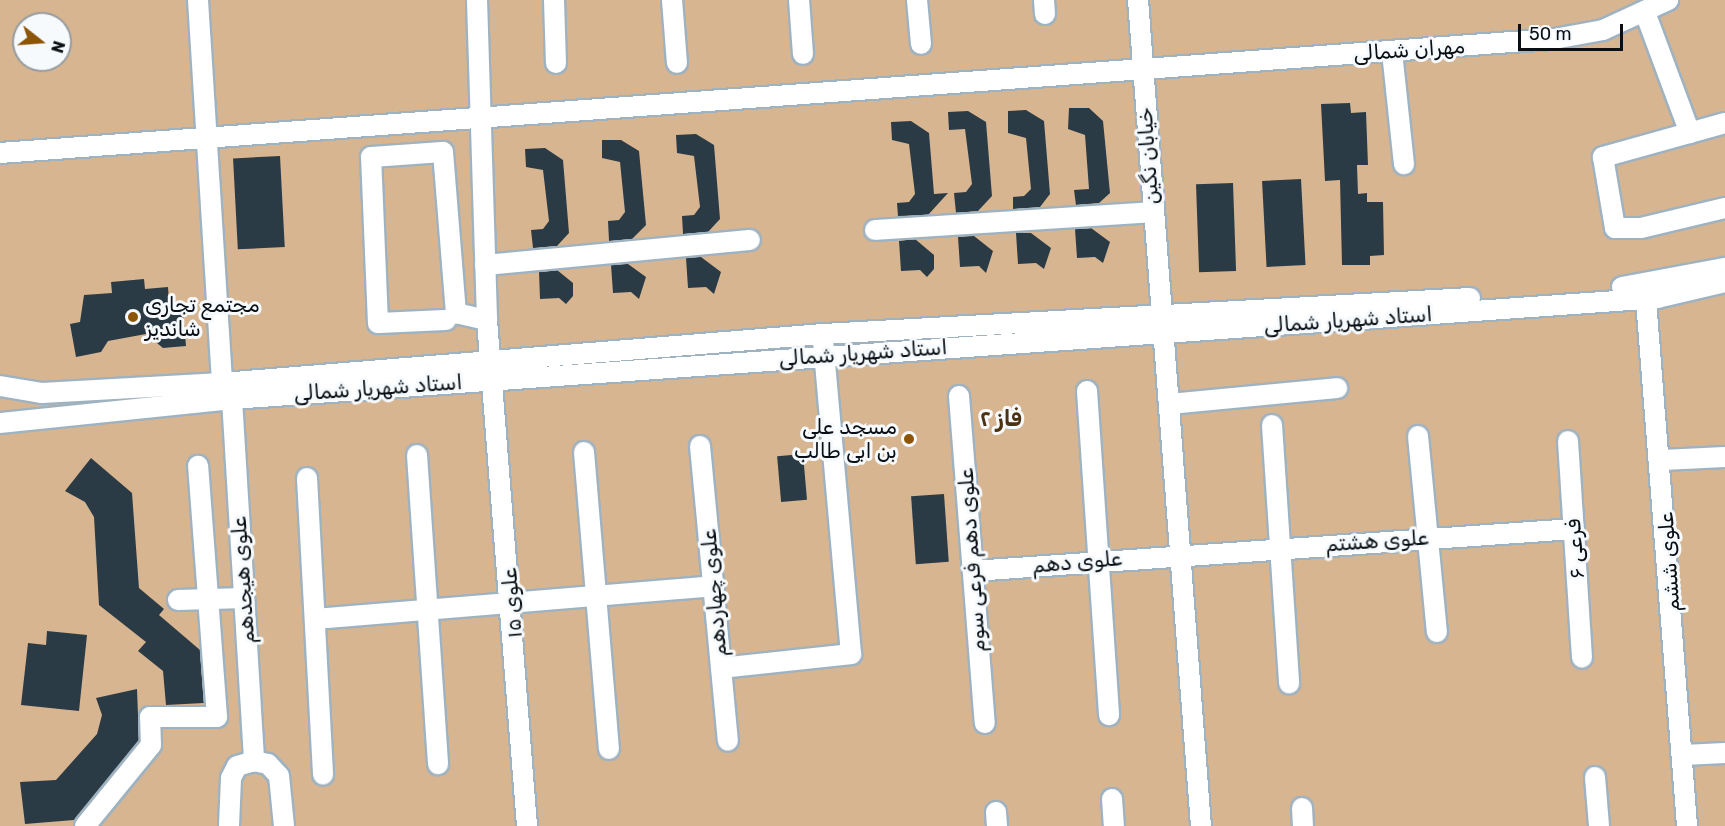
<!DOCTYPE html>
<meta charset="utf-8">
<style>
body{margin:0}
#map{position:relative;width:1725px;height:826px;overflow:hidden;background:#dbeffe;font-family:Rubik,Vazirmatn,sans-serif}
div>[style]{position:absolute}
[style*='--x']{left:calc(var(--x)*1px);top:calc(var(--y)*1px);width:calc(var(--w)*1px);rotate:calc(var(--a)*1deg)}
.green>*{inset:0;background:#d8b591}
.building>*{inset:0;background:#2b3b46;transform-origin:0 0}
.roads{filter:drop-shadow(2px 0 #9fb2c0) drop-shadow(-2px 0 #9fb2c0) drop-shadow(0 2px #9fb2c0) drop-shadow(0 -2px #9fb2c0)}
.minor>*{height:20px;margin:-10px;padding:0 10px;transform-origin:10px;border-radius:10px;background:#fff}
.dots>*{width:16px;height:16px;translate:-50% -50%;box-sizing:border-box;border:3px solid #f6fafd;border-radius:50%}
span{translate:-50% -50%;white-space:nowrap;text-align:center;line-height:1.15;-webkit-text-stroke:6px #f6fafd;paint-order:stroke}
.street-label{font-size:21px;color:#090f14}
.poi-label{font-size:21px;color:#090f14}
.left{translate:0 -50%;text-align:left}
.right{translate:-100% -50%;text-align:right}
.neighbourhood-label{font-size:22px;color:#4d3212;font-weight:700}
.north{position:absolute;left:12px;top:12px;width:60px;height:60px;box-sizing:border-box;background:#f6fafd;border:2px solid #979ca0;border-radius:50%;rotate:107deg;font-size:16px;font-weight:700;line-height:24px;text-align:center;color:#090f14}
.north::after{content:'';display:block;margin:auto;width:21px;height:27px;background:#8c5507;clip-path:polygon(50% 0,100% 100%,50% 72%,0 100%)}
.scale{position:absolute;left:1518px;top:24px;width:105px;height:27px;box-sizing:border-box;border:3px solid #090f14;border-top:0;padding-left:8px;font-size:18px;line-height:21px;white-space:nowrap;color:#090f14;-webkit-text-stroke:4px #f6fafd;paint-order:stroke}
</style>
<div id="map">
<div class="green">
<div style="clip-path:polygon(evenodd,0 0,1725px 0,1725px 826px,0 826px,0 0,24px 24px,60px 24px,60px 60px,24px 60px,24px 24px)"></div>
</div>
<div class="building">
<div style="clip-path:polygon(1350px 103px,1351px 113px,1366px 112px,1368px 165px,1357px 165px,1358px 194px,1367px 193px,1367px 202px,1383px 202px,1384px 255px,1370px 256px,1370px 265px,1342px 265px,1340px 180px,1325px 181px,1321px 104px)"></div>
<div style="clip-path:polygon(1069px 108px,1089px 108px,1103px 121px,1110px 193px,1099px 203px,1076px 205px,1074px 190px,1089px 189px,1085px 135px,1068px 129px)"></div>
<div style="clip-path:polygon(1026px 110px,1044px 121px,1050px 194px,1040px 207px,1013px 209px,1013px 197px,1024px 196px,1031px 189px,1026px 138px,1008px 133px,1008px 111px)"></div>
<div style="clip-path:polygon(968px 111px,986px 122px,992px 196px,978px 211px,956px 213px,954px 193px,966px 192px,972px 184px,965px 129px,949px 130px,948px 112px)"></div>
<div style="clip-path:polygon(911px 121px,929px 133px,934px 194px,948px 193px,928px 215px,898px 216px,897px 203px,909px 202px,915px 194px,909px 144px,892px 140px,891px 122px)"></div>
<div style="clip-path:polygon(696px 134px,714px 145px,720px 219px,708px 232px,683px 234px,682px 216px,694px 215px,700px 207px,694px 156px,677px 153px,676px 135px)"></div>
<div style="clip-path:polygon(602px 140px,621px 140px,639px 151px,646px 225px,632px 239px,609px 241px,608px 221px,619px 220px,625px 212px,620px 162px,602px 158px)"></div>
<div style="clip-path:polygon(545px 148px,563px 160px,569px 233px,557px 246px,533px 248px,531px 230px,543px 229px,549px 221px,543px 170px,526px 167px,525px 149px)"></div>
<div style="left:280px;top:156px;width:91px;height:47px;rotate:87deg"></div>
<div style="left:1301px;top:179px;width:86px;height:39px;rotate:87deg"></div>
<div style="left:1233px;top:183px;width:88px;height:37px;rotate:88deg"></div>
<div style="clip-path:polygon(1091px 228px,1110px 242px,1103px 263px,1095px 257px,1077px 258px,1075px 229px)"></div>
<div style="clip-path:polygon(1016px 233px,1031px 233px,1051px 248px,1044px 269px,1036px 263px,1018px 264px)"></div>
<div style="clip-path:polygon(974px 236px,993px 251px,986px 273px,979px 266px,960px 267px,958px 237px)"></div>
<div style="clip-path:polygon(915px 239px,934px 255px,934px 269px,927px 277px,920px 270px,901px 271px,899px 241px)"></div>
<div style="clip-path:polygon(701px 257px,721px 272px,714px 294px,706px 287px,688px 288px,686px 258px)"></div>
<div style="clip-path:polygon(628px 264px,646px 277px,639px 299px,631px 292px,613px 293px,611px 265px)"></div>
<div style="clip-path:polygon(557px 270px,573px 283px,573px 296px,566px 304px,559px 298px,540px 299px,539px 272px)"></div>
<div style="clip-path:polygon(144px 279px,145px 289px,168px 287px,169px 303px,183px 312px,186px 346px,163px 348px,146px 334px,108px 341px,101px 352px,76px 357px,70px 324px,80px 322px,84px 295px,112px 293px,111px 282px)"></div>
<div style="left:803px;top:454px;width:46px;height:26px;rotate:85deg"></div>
<div style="clip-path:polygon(91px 458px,132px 493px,139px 588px,164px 609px,159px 615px,200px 650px,204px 703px,166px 705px,163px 671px,138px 651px,146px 642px,99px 605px,94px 517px,85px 502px,65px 491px)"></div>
<div style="left:944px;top:494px;width:68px;height:33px;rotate:86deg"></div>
<div style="clip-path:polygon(47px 631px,87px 635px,79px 711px,21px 705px,28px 643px,46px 645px)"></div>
<div style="clip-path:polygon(137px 689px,139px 741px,81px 812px,74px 820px,25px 824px,20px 782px,56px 780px,97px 734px,102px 715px,96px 698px)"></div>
</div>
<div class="roads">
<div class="minor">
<div style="--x:198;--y:0;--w:384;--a:86.4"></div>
<div style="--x:477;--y:0;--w:320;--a:88.2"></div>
<div style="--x:487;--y:320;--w:508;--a:85.48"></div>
<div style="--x:554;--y:0;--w:63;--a:88.2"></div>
<div style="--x:672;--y:0;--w:63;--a:85.5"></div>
<div style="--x:799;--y:0;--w:54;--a:85.8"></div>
<div style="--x:917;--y:0;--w:44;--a:84.8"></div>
<div style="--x:1044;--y:0;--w:14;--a:86"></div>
<div style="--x:1138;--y:0;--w:828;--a:85.64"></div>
<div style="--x:1646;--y:15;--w:126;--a:69.6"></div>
<div style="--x:1392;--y:52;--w:113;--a:83.9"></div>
<div style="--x:1725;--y:123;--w:127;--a:164.4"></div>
<div style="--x:1603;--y:157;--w:72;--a:80.4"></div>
<div style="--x:1615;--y:228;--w:26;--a:0"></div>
<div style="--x:1641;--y:228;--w:86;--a:-13.4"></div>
<div style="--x:0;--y:153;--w:1558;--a:-4.2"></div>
<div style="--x:1554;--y:39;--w:50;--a:-10.4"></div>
<div style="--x:1603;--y:30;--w:72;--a:-24.8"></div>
<div style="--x:875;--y:230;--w:278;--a:-3.7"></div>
<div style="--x:485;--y:265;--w:266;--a:-5.4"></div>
<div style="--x:1622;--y:287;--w:105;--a:-10.5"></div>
<div style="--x:1645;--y:287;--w:541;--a:85.54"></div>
<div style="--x:446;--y:320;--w:68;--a:177.5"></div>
<div style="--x:378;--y:323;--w:166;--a:-92.4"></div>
<div style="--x:371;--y:157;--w:72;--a:-4"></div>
<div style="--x:443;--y:152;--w:162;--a:85.4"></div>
<div style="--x:456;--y:313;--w:32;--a:13"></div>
<div style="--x:0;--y:386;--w:43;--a:9.5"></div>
<div style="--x:42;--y:393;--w:180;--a:-3.2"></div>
<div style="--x:222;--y:383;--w:603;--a:-4.66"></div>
<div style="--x:823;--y:334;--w:648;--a:-3.18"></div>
<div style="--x:1087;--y:391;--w:325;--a:86.1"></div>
<div style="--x:959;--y:396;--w:328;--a:85.5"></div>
<div style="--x:232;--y:399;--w:363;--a:86.5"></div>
<div style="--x:1169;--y:404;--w:169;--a:-5.4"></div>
<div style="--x:0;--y:423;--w:233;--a:-5.9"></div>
<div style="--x:232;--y:399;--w:1429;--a:-4.05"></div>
<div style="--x:1657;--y:298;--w:70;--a:-13.2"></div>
<div style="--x:1272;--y:425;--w:259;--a:86.2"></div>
<div style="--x:1418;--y:436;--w:197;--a:84.5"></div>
<div style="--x:1568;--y:441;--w:217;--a:86.3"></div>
<div style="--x:700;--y:446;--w:296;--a:84.6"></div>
<div style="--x:584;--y:452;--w:298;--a:85.2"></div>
<div style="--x:417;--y:455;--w:310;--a:86.1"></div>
<div style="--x:1662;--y:460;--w:63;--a:-2.7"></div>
<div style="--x:307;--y:478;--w:297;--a:86.9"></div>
<div style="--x:973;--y:571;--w:602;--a:-4"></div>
<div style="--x:178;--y:600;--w:66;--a:-1.7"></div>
<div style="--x:315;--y:619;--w:399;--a:-4.7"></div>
<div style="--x:721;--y:668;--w:131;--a:-6.1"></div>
<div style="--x:851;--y:654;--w:313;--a:-95.1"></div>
<div style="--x:1683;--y:755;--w:42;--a:-2.7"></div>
<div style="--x:1595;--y:777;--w:49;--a:85.3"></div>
<div style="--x:1112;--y:799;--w:27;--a:86"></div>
<div style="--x:1302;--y:808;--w:18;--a:87"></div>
<div style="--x:996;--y:812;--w:14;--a:86"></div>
<div style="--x:85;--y:826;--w:104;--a:-50.8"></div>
<div style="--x:151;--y:745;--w:28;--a:-92"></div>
<div style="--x:150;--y:717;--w:67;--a:0"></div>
<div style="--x:217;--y:717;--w:252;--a:-94.3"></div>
<div style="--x:229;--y:826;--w:48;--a:-87.6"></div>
<div style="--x:231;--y:778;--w:13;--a:-63"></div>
<div style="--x:237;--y:766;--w:18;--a:-16"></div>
<div style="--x:254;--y:761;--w:14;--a:12"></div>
<div style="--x:268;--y:764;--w:16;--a:47"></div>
<div style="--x:279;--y:776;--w:50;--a:84.3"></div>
</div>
</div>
<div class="dots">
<div style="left:133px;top:317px;background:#8c5507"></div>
<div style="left:909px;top:439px;background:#8c5507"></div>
</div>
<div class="street-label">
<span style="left:1409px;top:50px;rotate:-4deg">مهران شمالی</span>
<span style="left:1148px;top:156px;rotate:-94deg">خیابان نگین</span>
<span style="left:1348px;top:320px;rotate:-4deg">استاد شهریار شمالی</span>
<span style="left:863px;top:353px;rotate:-4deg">استاد شهریار شمالی</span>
<span style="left:378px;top:388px;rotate:-4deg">استاد شهریار شمالی</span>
<span style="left:1377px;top:541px;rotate:-4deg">علوی هشتم</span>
<span style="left:1575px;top:549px;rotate:-94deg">فرعی ۶</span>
<span style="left:972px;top:560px;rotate:-94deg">علوی دهم فرعی سوم</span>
<span style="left:1077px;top:562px;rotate:-5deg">علوی دهم</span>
<span style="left:1669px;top:562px;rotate:-94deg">علوی ششم</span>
<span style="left:243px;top:580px;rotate:-94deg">علوی هیجدهم</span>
<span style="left:714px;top:593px;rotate:-95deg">علوی چهاردهم</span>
<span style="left:512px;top:603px;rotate:-95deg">علوی ۱۵</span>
</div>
<div class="poi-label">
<span class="left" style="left:145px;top:317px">مجتمع تجاری<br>شاندیز</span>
<span class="right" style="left:897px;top:439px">مسجد علی<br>بن ابی طالب</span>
</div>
<div class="neighbourhood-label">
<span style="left:1001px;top:419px">فاز ۲</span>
</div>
<div class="north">N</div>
<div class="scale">50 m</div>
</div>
